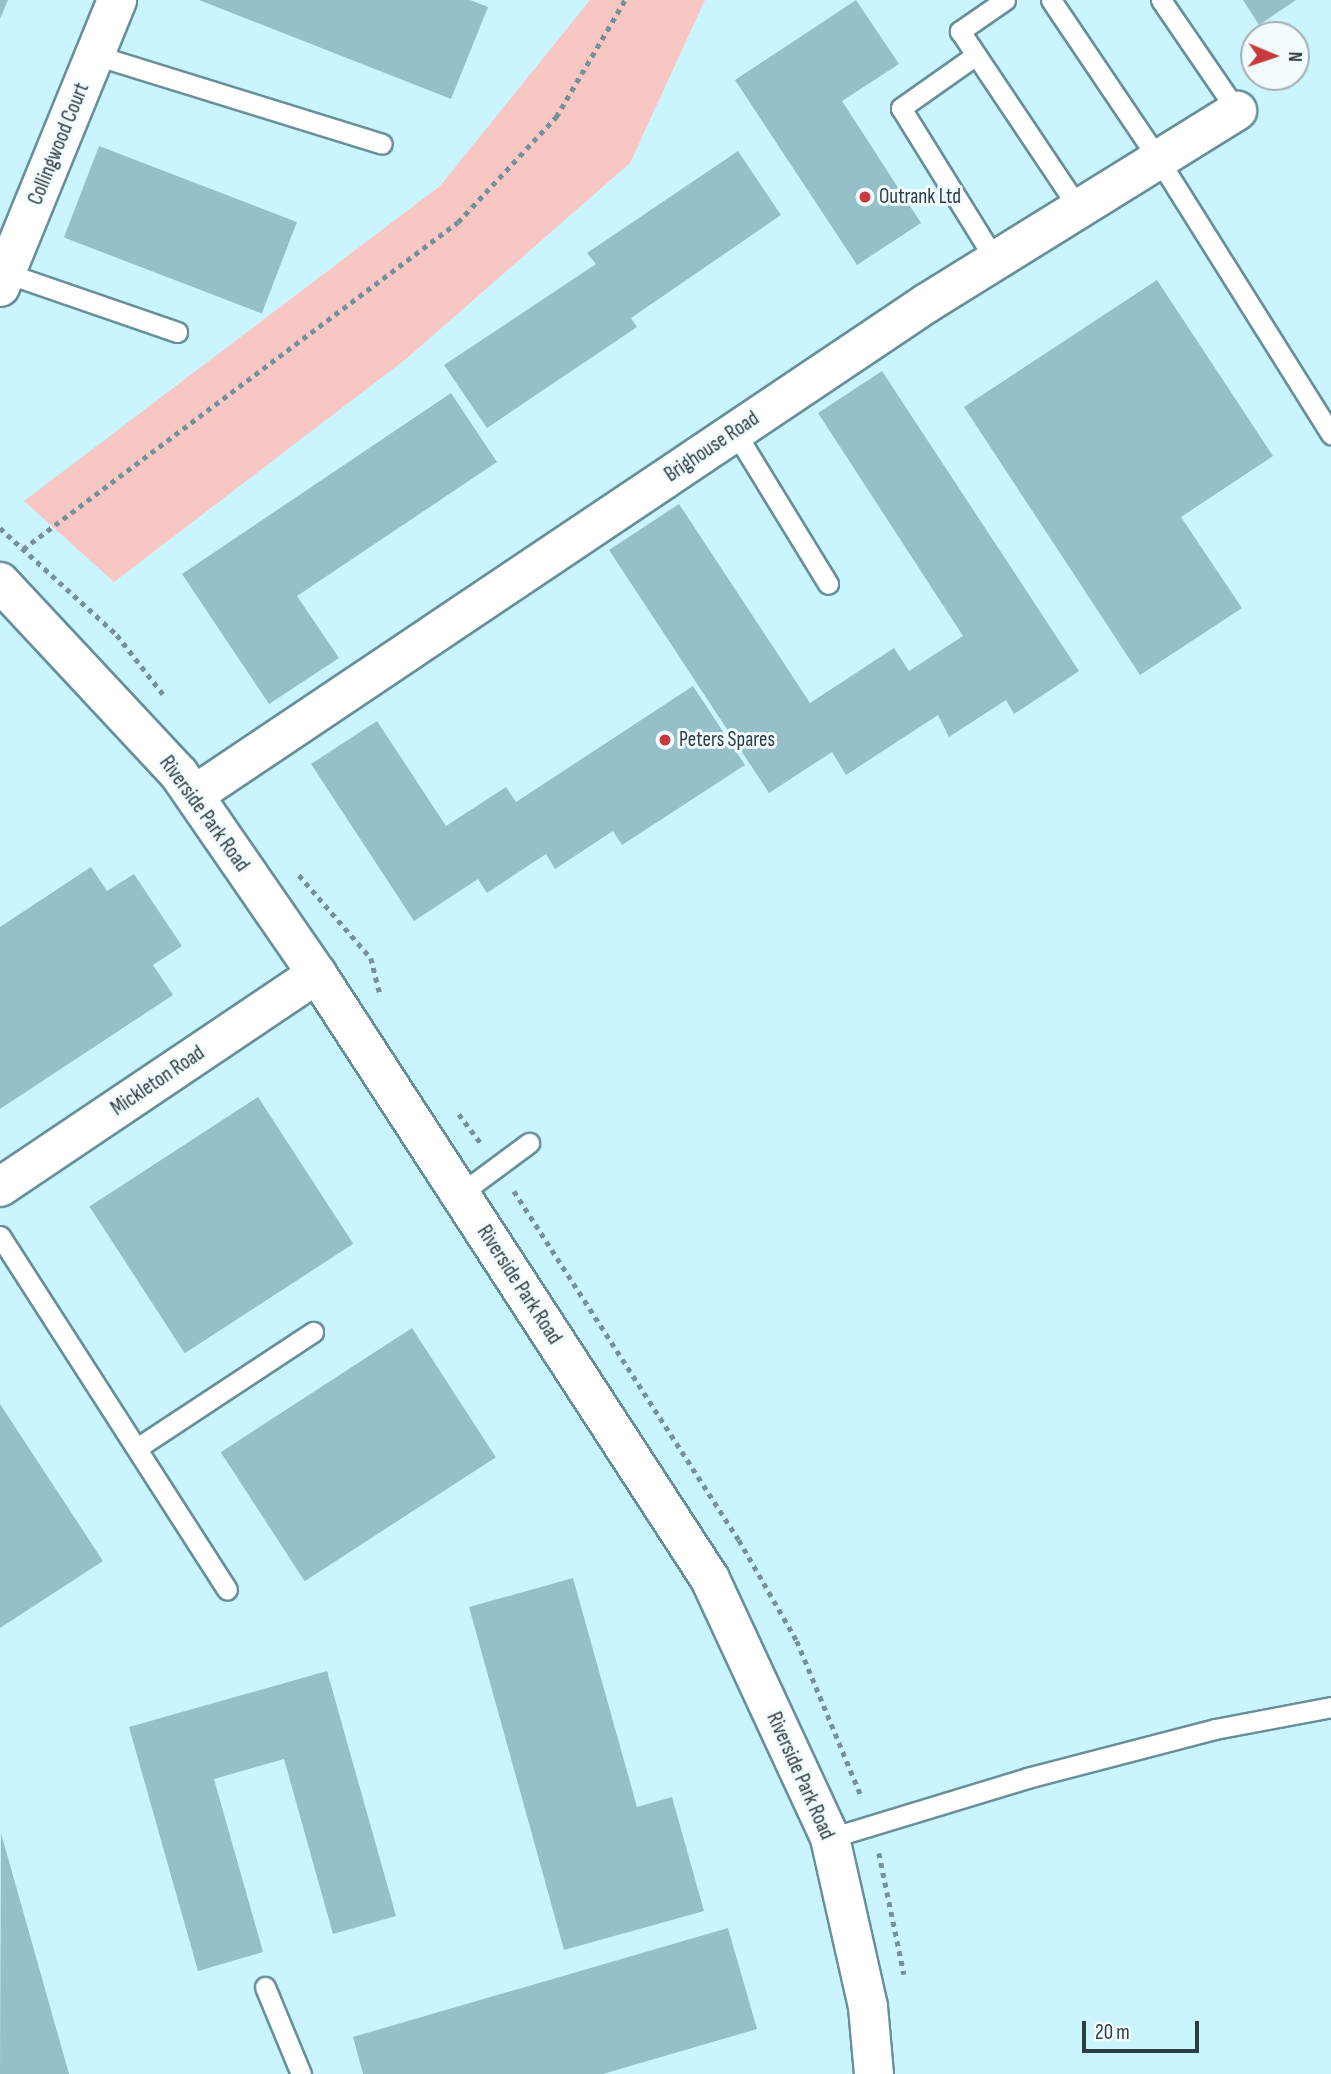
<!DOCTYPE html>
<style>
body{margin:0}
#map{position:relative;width:1331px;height:2074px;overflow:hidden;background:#caf5ff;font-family:"Sofia Sans Condensed",sans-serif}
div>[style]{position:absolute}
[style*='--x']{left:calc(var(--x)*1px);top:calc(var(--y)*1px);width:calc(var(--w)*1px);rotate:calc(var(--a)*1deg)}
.green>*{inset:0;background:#f8c7c3}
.building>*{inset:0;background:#96c0c9;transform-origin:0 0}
.path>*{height:4.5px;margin-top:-2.25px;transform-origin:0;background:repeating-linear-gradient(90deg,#759299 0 5px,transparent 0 10px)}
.roads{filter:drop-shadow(2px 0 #68909a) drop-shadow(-2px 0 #68909a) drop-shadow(0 2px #68909a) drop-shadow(0 -2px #68909a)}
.service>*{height:19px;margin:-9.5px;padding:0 9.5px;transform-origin:9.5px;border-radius:9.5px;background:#fff}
.minor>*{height:38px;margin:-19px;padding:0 19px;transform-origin:19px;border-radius:19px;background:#fff}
.tertiary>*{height:38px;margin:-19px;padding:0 19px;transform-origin:19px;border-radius:19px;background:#fff}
.dots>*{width:19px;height:19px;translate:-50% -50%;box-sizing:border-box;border:4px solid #f2fbfd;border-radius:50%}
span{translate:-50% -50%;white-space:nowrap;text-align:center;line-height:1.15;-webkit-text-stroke:6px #f2fbfd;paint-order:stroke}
.street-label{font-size:21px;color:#2c3d41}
.poi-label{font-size:21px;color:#2c3d41}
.left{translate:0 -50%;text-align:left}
.north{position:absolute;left:1240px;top:21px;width:70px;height:70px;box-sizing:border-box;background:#f2fbfd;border:2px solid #a3afb2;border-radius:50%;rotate:92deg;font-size:19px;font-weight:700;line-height:28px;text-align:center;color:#2c3d41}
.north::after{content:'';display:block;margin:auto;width:24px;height:32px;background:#c8393e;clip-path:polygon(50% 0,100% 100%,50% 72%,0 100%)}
.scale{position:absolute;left:1082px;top:2021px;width:117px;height:32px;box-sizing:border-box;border:4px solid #2c3d41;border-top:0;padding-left:9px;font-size:21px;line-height:24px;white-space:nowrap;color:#2c3d41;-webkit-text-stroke:5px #f2fbfd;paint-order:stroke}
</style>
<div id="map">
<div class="green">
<div style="clip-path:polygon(590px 0,705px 0,630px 163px,406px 359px,114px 582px,24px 501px,440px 186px)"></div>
</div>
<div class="building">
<div style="clip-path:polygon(0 0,8px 0,0 19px)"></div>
<div style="clip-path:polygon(199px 0,470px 0,488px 7px,451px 99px)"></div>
<div style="clip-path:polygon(856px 0,899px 64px,842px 101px,921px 223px,857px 265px,735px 80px)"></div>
<div style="clip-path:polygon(1243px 0,1296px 0,1259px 25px)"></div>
<div style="left:99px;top:146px;width:212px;height:98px;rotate:21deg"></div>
<div style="clip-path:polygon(738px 151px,781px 215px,631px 318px,637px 327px,487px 428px,444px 365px,596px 264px,587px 253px)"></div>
<div style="clip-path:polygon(1157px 280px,1273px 456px,1181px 517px,1242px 608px,1140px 675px,964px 407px)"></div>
<div style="clip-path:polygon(882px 371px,1079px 671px,1014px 714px,1006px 700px,949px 737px,938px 715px,846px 775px,832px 752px,769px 793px,609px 550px,679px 504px,810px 703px,894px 648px,909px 671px,963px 636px,818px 413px)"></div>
<div style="clip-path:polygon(451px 393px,497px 462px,297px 596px,339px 658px,269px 704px,182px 574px)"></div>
<div style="clip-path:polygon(693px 686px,745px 765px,622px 845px,613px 831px,555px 869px,546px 854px,487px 893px,478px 879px,414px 921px,311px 764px,377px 721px,446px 826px,506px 787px,516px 802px)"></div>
<div style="clip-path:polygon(91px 867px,107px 891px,134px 874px,182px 946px,153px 965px,173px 995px,0 1109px,0 927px)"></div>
<div style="left:258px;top:1097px;width:175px;height:201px;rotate:57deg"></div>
<div style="left:412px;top:1328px;width:154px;height:228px;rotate:57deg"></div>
<div style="clip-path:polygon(0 1404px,103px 1561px,0 1628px)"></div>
<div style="clip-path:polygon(573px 1578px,637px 1807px,672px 1797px,704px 1911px,564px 1950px,469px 1607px)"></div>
<div style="clip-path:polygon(327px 1671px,396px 1916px,333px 1934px,284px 1759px,214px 1779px,263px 1952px,198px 1971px,129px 1727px)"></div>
<div style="clip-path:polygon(1px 1833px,69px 2074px,0 2074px)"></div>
<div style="clip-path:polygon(728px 1928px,757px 2029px,603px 2074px,363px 2074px,353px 2037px)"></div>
</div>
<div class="path">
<div style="--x:0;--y:528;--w:159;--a:42.4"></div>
<div style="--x:117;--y:635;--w:75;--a:52.1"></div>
<div style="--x:23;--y:549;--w:544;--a:-36.93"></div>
<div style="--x:458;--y:222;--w:144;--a:-47"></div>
<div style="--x:556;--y:117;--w:136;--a:-59.5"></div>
<div style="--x:299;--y:875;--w:110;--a:49.1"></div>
<div style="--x:371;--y:958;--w:38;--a:76"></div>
<div style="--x:459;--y:1114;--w:36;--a:53"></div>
<div style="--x:514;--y:1191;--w:415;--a:57.2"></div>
<div style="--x:739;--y:1540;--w:116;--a:60.1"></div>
<div style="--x:797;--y:1641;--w:170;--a:67.5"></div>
<div style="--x:879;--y:1853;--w:124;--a:78.3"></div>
</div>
<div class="roads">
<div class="service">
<div style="--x:1005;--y:0;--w:55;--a:145.4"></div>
<div style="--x:960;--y:31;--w:214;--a:56.2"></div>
<div style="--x:1051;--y:0;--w:193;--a:56"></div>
<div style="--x:1159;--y:160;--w:324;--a:57.9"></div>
<div style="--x:1161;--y:0;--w:135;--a:55.6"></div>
<div style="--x:95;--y:55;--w:300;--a:17.2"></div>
<div style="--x:976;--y:55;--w:92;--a:144.8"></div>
<div style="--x:901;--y:108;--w:180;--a:58.2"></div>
<div style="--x:6;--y:273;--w:181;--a:19"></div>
<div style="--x:735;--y:432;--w:178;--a:58.5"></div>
<div style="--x:460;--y:1194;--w:86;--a:-36.5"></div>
<div style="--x:0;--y:1236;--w:420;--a:57.3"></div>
<div style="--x:137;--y:1448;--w:211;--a:-33.4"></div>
<div style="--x:830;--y:1838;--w:206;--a:-16.9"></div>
<div style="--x:1027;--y:1778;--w:194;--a:-14.6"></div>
<div style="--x:1215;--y:1729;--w:118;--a:-10.7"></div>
<div style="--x:265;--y:1987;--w:94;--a:67.5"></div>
</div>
<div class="minor">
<div style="--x:0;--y:287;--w:310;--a:-67.8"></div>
<div style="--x:194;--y:795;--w:883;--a:-33.87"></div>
<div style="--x:927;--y:303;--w:365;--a:-31.8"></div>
<div style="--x:0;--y:1187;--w:382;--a:-33.9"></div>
</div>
<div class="tertiary">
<div style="--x:0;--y:582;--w:262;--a:47"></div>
<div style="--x:179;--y:774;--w:243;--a:55.4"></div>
<div style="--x:317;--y:974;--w:721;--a:56.99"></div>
<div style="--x:710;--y:1579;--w:285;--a:65.1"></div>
<div style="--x:830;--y:1838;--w:173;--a:77.3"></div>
<div style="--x:868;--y:2007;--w:67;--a:84.9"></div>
</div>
</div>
<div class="dots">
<div style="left:865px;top:197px;background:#c8393e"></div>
<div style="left:665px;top:740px;background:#c8393e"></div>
</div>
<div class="street-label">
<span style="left:59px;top:144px;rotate:-68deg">Collingwood Court</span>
<span style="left:712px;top:447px;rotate:-34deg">Brighouse Road</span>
<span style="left:204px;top:814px;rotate:54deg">Riverside Park Road</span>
<span style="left:158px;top:1081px;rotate:-34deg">Mickleton Road</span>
<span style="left:519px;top:1285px;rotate:57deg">Riverside Park Road</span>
<span style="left:800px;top:1776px;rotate:66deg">Riverside Park Road</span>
</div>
<div class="poi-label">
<span class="left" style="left:879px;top:197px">Outrank Ltd</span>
<span class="left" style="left:679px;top:740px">Peters Spares</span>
</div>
<div class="north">N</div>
<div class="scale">20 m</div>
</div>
